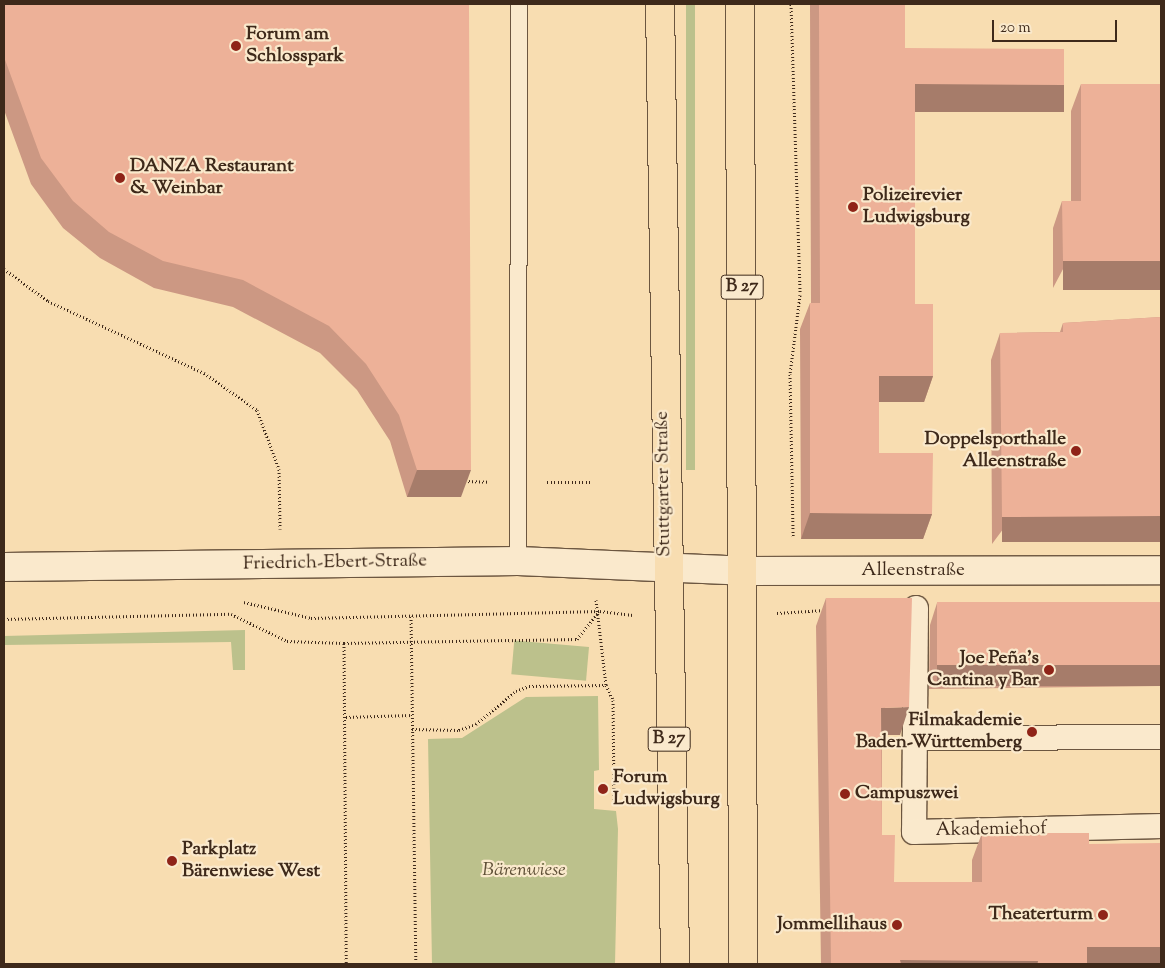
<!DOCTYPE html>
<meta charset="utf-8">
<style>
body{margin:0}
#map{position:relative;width:1165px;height:968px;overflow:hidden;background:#f8ddb1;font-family:"Sorts Mill Goudy",serif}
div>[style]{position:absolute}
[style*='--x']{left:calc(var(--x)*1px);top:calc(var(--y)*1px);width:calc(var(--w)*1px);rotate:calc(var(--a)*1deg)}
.green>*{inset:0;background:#bcc18c;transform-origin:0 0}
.path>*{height:3px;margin-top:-1.5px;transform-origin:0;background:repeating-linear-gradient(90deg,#3e291a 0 1px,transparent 0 3.5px)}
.roads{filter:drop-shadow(1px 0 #6c5640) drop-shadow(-1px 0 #6c5640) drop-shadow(0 1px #6c5640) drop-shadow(0 -1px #6c5640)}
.service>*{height:16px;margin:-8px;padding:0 8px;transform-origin:8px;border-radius:8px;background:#fae9cc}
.pedestrian>*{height:24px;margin:-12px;padding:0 12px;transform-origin:12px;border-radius:12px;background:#fae9cc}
.minor>*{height:28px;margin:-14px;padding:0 14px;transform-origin:14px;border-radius:14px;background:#fae9cc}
.primary>*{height:28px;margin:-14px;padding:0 14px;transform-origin:14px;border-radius:14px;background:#f8ddb1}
.wall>*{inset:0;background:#cc9883}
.shaded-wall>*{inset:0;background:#a67c6a;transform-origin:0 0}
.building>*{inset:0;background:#edb198;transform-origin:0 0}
.dots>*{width:14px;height:14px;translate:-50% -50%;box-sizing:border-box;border:2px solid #fae9cc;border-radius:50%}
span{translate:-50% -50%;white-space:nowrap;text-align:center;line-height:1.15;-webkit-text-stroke:4.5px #fae9cc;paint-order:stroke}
.shield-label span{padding:1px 4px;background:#fae9cc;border:1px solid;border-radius:4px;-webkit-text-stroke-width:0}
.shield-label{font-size:18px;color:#3e291a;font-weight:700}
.poi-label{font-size:19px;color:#3e291a;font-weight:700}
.left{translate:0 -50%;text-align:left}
.right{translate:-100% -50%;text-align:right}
.street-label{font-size:19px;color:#3e291a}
.park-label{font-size:19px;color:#5e4f36;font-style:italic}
.frame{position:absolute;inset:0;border:5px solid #3e291a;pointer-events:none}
.scale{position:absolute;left:992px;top:20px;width:125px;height:22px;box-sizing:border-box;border:2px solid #3e291a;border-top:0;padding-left:6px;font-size:15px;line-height:18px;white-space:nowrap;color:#3e291a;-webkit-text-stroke:4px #fae9cc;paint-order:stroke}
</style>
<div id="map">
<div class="green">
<div style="left:686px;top:4px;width:9px;height:466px"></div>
<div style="clip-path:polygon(245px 630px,245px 670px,233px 670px,231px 642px,4px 645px,4px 636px)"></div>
<div style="left:589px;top:647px;width:34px;height:75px;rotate:95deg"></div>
<div style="clip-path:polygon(598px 696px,599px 770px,594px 771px,594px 809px,616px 811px,618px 829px,615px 964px,432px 964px,428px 739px,462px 738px,526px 697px)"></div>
</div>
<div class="path">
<div style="--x:791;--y:4;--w:291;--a:88.2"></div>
<div style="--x:800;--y:295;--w:80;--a:97.2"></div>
<div style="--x:790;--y:374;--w:162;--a:88.9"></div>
<div style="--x:4;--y:269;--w:54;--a:36"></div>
<div style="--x:48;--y:301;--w:172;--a:24.8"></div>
<div style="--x:204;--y:373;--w:65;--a:34.9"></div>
<div style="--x:257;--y:410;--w:63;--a:69.6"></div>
<div style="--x:279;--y:469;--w:60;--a:89"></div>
<div style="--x:465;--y:481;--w:24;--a:2"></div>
<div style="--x:547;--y:482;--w:45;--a:0"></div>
<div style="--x:596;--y:600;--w:86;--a:83.3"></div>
<div style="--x:606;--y:685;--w:17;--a:65"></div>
<div style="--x:613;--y:700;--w:100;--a:89.4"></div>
<div style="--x:244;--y:602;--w:69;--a:13.4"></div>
<div style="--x:311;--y:618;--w:289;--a:-1.4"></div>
<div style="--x:600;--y:611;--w:33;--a:7"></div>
<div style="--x:777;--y:613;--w:48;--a:-3.6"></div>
<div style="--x:411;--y:616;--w:348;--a:89.2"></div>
<div style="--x:4;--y:619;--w:227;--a:-1.3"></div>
<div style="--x:231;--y:614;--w:62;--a:25.7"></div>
<div style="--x:287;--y:641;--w:57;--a:2"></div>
<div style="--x:344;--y:643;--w:233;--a:-1"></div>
<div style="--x:577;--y:639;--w:35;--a:-51"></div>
<div style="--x:344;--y:643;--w:321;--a:89.6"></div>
<div style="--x:346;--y:717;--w:66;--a:-1.7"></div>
<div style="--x:412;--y:729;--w:47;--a:1.2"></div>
<div style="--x:459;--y:730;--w:18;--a:-19"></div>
<div style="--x:476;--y:724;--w:52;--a:-39.5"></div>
<div style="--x:516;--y:691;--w:14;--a:-21"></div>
<div style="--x:529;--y:686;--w:77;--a:-0.7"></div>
</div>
<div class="roads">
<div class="service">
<div style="--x:518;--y:561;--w:557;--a:-89.9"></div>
</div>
<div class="pedestrian">
<div style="--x:916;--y:608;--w:224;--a:90.5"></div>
<div style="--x:914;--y:832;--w:247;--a:-1.4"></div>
<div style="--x:916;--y:738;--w:245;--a:-0.2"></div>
</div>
<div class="minor">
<div style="--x:4;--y:567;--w:514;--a:-0.67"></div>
<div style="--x:518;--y:561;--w:226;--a:2.5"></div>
<div style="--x:744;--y:571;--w:417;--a:-0.1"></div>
</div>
<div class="primary">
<div style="--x:660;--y:4;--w:960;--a:89.1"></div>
<div style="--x:740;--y:4;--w:960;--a:89.82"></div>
</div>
</div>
<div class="wall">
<div style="clip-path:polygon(4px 4px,469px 4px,461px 497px,407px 497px,390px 441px,357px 390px,320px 353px,233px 307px,154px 288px,100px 258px,63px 228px,31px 184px,4px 110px)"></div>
<div style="clip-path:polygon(810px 4px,905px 4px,905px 48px,1055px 111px,915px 110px,915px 304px,933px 376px,924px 402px,879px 402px,879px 453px,932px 514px,923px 539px,801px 539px,800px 329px,810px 303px,811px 303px)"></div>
<div style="clip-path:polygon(1081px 84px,1161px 84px,1053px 288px,1053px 228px,1062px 201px,1071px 201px,1071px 111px)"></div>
<div style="clip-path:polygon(1161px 317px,992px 544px,991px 360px,1000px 333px,1060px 332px,1063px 323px)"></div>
<div style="clip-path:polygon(826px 598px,900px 735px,882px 735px,882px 835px,894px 882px,972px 882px,972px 860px,982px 833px,1089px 844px,1161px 964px,821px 964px,816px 626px)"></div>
<div style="clip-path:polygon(1161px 602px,1161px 686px,929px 689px,930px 625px,937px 603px)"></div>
</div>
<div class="shaded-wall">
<div style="left:915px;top:84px;width:149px;height:28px"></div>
<div style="left:1063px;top:261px;width:98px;height:29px"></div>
<div style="clip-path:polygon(879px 376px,933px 376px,924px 402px,869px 402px)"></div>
<div style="clip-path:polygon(417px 470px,471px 470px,461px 497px,407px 497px)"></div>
<div style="clip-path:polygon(810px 513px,932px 514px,923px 539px,801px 539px)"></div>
<div style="left:1161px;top:516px;width:26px;height:159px;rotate:90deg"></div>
<div style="left:1161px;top:665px;width:21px;height:224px;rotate:90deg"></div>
<div style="clip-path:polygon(909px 707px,900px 735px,872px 735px,881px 708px)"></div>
<div style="left:1087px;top:947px;width:74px;height:18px"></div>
<div style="clip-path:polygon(900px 960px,1038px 961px,1037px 964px,899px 964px)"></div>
</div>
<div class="building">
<div style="clip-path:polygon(4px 4px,469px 4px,471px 470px,417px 470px,399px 415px,366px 364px,329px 326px,243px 280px,163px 261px,109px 232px,73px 201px,41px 158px,4px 57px)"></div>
<div style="clip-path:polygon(819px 4px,905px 4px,905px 48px,1064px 49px,1064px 85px,915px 84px,915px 304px,933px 304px,933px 376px,879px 376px,879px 453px,933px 453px,932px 514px,810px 513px,810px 303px,820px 303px)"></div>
<div style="clip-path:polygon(1081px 84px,1161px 84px,1161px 261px,1063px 261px,1062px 201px,1081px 201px)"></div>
<div style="clip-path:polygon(1161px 317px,1161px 516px,1002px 517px,1000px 333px,1063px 332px,1063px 323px)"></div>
<div style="clip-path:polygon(826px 598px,912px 598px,909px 707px,881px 708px,882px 835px,895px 835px,894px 882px,982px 882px,982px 833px,1089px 833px,1089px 844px,1161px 843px,1161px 947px,1087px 947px,1087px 964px,1038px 964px,1038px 961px,900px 960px,901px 964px,831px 964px)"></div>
<div style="left:1161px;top:602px;width:63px;height:224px;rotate:90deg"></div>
</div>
<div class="dots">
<div style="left:236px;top:46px;background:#8f2418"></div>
<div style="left:120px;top:178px;background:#8f2418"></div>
<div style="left:853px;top:207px;background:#8f2418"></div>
<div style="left:1076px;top:451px;background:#8f2418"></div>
<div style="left:1049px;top:670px;background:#8f2418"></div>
<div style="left:1032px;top:732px;background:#8f2418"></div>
<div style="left:603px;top:789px;background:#8f2418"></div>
<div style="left:845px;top:794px;background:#8f2418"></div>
<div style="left:172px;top:861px;background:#8f2418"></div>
<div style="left:1103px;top:915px;background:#8f2418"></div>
<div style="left:897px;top:925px;background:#8f2418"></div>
</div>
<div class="shield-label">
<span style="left:742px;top:287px">B 27</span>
<span style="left:669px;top:739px">B 27</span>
</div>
<div class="poi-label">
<span class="left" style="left:246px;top:46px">Forum am<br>Schlosspark</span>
<span class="left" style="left:130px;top:178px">DANZA Restaurant<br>&amp; Weinbar</span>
<span class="left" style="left:863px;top:207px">Polizeirevier<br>Ludwigsburg</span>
<span class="right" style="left:1066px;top:451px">Doppelsporthalle<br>Alleenstraße</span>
<span class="right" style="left:1039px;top:670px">Joe Peña's<br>Cantina y Bar</span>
<span class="right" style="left:1022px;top:732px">Filmakademie<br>Baden-Württemberg</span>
<span class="left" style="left:613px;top:789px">Forum<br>Ludwigsburg</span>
<span class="left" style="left:855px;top:794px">Campuszwei</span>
<span class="left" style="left:182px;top:861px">Parkplatz<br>Bärenwiese West</span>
<span class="right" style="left:1093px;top:915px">Theaterturm</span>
<span class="right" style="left:887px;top:925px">Jommellihaus</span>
</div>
<div class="street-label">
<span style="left:664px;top:484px;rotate:-91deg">Stuttgarter Straße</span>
<span style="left:335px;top:563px;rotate:-1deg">Friedrich-Ebert-Straße</span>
<span style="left:913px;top:571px">Alleenstraße</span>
<span style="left:991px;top:830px;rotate:-1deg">Akademiehof</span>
</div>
<div class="park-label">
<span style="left:524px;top:871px">Bärenwiese</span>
</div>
<div class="frame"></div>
<div class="scale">20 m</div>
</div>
